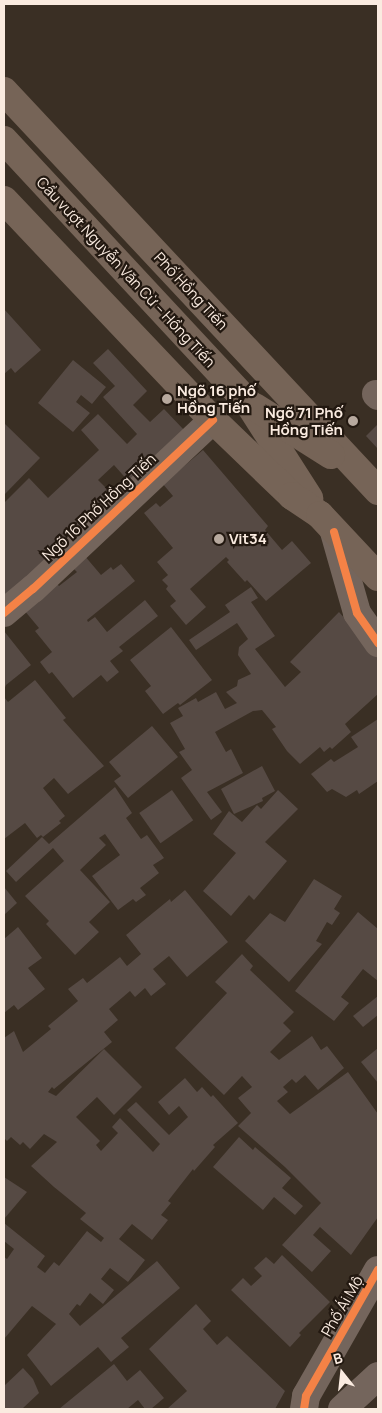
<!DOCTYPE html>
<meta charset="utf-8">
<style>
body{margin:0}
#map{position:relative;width:382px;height:1413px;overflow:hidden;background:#3a2f24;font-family:Manrope,sans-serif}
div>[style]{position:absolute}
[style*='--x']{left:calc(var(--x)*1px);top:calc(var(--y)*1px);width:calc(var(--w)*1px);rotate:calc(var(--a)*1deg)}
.building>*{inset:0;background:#564a44;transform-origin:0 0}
.minor>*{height:28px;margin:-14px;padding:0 14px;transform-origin:14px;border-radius:14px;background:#74655c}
.major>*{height:28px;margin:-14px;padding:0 14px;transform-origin:14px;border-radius:14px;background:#766457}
.cycleway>*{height:8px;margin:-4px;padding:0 4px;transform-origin:4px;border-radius:4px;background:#f48246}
.dots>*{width:14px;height:14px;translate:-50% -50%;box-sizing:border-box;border:2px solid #221810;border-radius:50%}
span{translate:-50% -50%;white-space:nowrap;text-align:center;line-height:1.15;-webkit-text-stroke:4.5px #221810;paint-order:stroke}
.street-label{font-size:15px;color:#faebe0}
.poi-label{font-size:15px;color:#faebe0;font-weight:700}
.left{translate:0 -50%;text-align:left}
.right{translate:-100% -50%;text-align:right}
.frame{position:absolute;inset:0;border:5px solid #faebe0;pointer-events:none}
.north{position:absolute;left:317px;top:1348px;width:50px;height:50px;-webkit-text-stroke:4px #221810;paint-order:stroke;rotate:344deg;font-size:14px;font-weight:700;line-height:20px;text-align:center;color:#faebe0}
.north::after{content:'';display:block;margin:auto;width:18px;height:22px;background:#faebe0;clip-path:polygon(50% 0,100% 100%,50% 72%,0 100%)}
</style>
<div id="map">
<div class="building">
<div style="clip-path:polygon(4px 309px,41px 350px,15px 373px,11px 368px,4px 374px)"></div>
<div style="clip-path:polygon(108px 349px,147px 391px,133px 405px,150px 422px,164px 409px,185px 431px,130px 483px,114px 465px,98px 480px,115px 497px,4px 601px,4px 503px,29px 478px,48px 498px,99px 450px,81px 430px,98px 414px,127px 444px,137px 434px,103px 397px,115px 386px,93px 363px)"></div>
<div style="clip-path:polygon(73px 360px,106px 387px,92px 404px,81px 395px,76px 402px,90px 413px,73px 432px,38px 403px)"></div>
<div style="clip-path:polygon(4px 423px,40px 458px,4px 495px)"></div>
<div style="clip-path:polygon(378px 424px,378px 449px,366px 436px)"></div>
<div style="clip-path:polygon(203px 450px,268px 526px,265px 530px,282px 550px,292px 541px,311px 563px,266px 601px,247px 580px,245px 582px,227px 562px,229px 560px,226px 557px,190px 589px,206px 607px,186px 625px,170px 606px,176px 601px,166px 589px,168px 586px,162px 580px,168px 575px,157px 562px,173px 548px,144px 513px,156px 503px,160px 507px,173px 496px,157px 477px,170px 467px,176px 473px)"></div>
<div style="clip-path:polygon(84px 555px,101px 575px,111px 567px,113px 570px,121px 564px,135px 581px,87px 620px,88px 622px,95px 617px,107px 632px,145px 600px,158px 616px,119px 647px,123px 651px,110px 661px,119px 672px,107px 682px,101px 675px,73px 698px,52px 672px,49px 674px,40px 662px,52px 652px,35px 631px,39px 628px,24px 610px,57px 584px,59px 586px,77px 572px,71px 566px)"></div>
<div style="clip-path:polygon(251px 587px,258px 598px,251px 602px,275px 636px,255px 649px,285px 687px,301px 672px,290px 662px,339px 612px,378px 657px,378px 694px,345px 724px,351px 732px,332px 749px,330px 747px,324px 752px,320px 747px,300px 764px,287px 751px,272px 729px,276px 727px,262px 710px,253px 711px,215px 732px,226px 752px,231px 749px,243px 773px,207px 792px,222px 812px,211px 820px,181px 778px,192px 770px,179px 752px,185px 749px,170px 723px,183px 716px,178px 708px,196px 698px,198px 702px,216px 692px,225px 709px,237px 703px,226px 692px,237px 686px,238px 680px,251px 674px,238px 655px,239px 647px,248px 639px,237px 623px,196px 650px,189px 640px,230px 612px,225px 605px)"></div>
<div style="clip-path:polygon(171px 627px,212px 680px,180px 705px,178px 703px,163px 714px,145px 691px,151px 686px,130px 660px)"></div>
<div style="clip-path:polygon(4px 631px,31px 665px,6px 685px,4px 690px)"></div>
<div style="clip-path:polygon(35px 680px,66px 718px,63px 720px,104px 766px,68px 794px,54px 778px,43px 788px,65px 816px,59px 821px,61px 823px,43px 837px,41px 835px,37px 838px,25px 823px,4px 839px,4px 697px,8px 702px)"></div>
<div style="clip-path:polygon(378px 719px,378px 781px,359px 794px,357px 790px,346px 797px,332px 789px,327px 792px,311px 774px,331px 759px,334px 762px,358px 747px,351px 737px)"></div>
<div style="clip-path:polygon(152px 726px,178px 757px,128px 798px,114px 781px,121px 776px,109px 762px)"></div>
<div style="clip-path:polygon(262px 766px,275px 791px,262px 798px,263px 801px,234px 814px,221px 789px)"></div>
<div style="clip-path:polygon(115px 787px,132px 813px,126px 818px,141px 839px,147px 835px,164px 858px,153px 865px,159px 873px,140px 888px,146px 895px,136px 902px,133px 899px,118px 910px,92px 876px,120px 855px,105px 834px,99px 838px,106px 845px,80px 870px,110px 902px,89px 922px,99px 932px,75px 955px,46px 924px,49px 921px,25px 896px,64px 861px,53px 848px,16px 882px,6px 871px,42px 837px,49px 844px)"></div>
<div style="left:172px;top:790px;width:37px;height:40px;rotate:55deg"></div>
<div style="clip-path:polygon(278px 790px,298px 809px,265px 842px,287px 861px,254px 900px,249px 895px,231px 916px,203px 891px,236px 853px,213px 834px,229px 811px,242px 822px,257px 805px,261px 809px)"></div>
<div style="clip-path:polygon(314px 879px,342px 896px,334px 909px,340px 913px,332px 925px,327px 922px,316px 941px,322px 944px,289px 982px,245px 941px,270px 913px,285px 922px)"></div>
<div style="clip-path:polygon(4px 887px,17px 903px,4px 915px)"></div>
<div style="clip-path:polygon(185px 890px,228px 942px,187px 977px,169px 956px,153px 969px,166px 984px,151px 996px,145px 988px,135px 997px,130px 991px,109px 1009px,118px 1020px,104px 1032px,112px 1042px,54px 1089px,52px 1087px,48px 1092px,56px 1096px,104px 1049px,142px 1087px,114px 1115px,97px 1097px,76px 1117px,100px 1141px,96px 1145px,101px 1151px,118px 1133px,112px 1127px,120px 1118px,153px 1152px,160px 1144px,127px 1110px,136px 1102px,169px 1135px,188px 1117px,179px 1106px,169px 1115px,158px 1102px,185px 1078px,197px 1092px,202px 1087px,211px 1097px,213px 1095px,238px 1123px,213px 1145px,215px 1147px,194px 1171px,193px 1169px,168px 1201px,171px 1203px,161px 1215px,168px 1220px,152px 1240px,132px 1224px,119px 1239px,145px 1260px,128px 1282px,110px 1268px,101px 1279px,114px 1290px,103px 1304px,90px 1293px,80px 1306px,77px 1304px,69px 1314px,80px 1326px,157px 1261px,180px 1288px,121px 1338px,129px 1347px,111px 1362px,98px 1347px,51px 1386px,27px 1355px,56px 1324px,32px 1306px,4px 1339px,4px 1257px,7px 1259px,14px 1249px,4px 1241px,4px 1223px,45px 1256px,37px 1267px,45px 1273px,54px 1262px,59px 1266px,87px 1231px,101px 1242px,104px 1238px,80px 1219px,86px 1213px,54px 1187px,31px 1166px,57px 1142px,44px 1134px,30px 1149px,23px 1142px,20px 1145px,11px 1137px,7px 1141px,4px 1138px,4px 1038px,14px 1031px,23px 1052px,51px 1029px,48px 1026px,78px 1001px,68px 989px,83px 978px,87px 983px,120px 957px,127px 966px,141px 954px,126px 935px,170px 899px,171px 902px)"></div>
<div style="clip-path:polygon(358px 912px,378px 929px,378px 981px,363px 969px,341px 997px,349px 1003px,334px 1021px,295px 991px)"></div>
<div style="clip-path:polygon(18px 927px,42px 958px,28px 968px,45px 989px,18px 1010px,14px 1005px,4px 1013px,4px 939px)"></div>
<div style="clip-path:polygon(242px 954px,253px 966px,250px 970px,294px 1012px,283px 1023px,291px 1031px,270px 1052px,279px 1060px,312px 1036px,321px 1050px,327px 1046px,344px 1068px,318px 1090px,305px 1075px,296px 1083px,292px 1079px,283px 1087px,288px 1092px,277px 1101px,290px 1114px,348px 1072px,378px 1114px,378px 1217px,351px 1255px,320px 1227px,313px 1235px,331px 1251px,312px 1272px,282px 1245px,321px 1203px,285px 1167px,238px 1126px,251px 1113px,238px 1098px,252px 1087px,242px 1076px,224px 1095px,175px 1048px,227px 993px,215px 982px)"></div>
<div style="clip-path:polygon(378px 996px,378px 1015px,363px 1027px,353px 1016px)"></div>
<div style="clip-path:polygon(378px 1048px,378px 1083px,361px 1062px)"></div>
<div style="clip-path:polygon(239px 1137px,253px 1150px,255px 1147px,291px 1178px,282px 1188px,303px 1206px,295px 1215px,274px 1197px,263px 1210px,213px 1167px)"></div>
<div style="clip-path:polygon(4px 1177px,27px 1192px,4px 1219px)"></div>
<div style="clip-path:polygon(282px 1255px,330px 1302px,299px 1333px,301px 1335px,290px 1347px,231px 1290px,243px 1278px,251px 1286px,262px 1276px,254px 1268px,266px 1257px,274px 1264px)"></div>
<div style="clip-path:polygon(196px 1304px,211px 1321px,203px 1329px,217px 1345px,227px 1336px,285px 1391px,275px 1409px,167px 1409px,187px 1391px,149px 1349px)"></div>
<div style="clip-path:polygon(114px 1364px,127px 1381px,140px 1370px,164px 1398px,151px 1409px,145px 1409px,138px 1400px,127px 1409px,59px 1409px)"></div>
<div style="clip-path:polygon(23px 1368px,33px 1379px,39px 1393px,22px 1409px,4px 1409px,4px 1386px)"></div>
</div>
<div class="minor">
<div style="--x:376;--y:394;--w:3;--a:45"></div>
<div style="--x:334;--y:532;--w:84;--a:74.1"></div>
<div style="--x:357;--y:613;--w:37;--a:55"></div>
<div style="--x:4;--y:613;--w:38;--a:-40"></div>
<div style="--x:33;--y:589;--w:247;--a:-43.2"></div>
<div style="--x:304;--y:1409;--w:13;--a:-81"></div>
<div style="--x:306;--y:1396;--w:145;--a:-60.3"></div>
<div style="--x:342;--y:1409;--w:49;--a:-42.5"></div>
</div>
<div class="major">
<div style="--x:4;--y:91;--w:548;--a:46.92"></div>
<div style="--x:4;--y:140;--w:360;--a:47.1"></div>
<div style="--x:249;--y:404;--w:112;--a:57.4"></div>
<div style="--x:4;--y:200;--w:303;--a:46.5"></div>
<div style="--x:213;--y:420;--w:110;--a:43.9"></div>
<div style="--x:292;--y:496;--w:34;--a:34"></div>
<div style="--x:320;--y:515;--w:85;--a:46.9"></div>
<div style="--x:255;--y:407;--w:90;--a:32.3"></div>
</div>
<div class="cycleway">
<div style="--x:334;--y:532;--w:84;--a:74.1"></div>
<div style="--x:357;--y:613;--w:37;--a:55"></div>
<div style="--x:4;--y:613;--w:38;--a:-40"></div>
<div style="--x:33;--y:589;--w:247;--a:-43.2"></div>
<div style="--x:304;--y:1409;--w:13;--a:-81"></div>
<div style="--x:306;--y:1396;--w:145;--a:-60.3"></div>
</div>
<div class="dots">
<div style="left:167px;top:399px;background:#b7a99e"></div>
<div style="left:353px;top:421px;background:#b7a99e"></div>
<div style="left:219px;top:539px;background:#b7a99e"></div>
</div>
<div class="street-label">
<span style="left:126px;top:272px;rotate:47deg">Cầu vượt Nguyễn Văn Cừ – Hồng Tiến</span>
<span style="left:191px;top:291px;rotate:47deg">Phố Hồng Tiến</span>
<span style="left:99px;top:507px;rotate:-43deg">Ngõ 16 Phố Hồng Tiến</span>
<span style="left:342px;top:1306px;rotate:-60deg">Phố Ái Mộ</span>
</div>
<div class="poi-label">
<span class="left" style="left:177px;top:399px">Ngõ 16 phố<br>Hồng Tiến</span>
<span class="right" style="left:343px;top:421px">Ngõ 71 Phố<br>Hồng Tiến</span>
<span class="left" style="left:229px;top:539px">Vit34</span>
</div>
<div class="frame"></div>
<div class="north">B</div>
</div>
